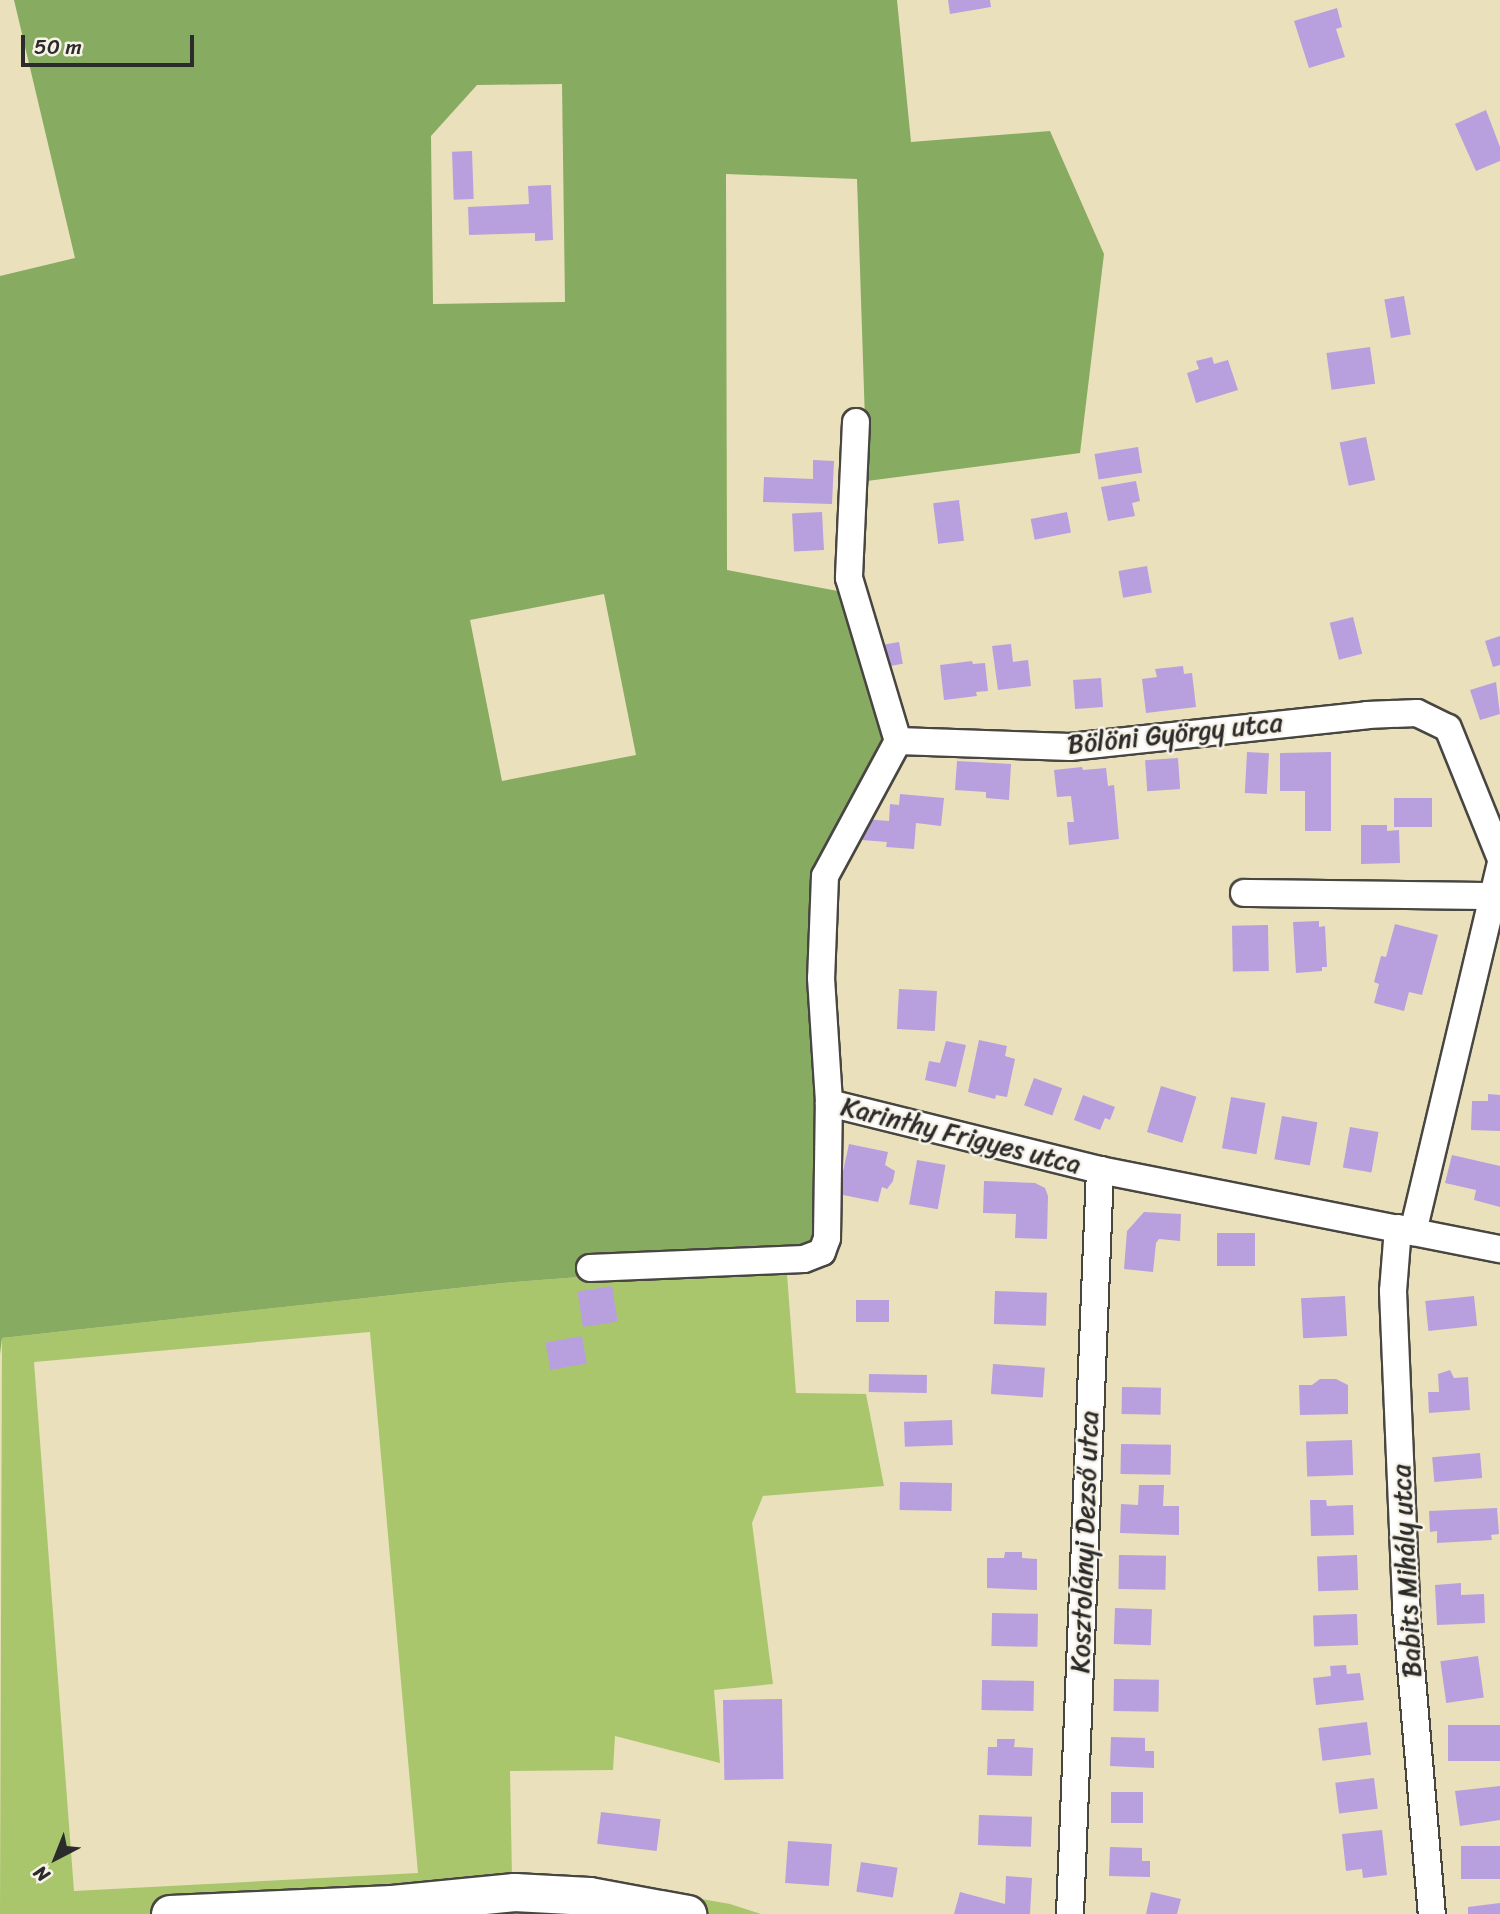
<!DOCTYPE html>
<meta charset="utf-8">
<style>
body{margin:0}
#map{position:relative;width:1500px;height:1914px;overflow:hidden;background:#eae0bc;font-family:Sriracha,sans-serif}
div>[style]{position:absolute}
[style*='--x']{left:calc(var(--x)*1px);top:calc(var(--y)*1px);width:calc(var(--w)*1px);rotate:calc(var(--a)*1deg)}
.green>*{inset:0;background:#aac66d}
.forest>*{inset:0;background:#87ab60}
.building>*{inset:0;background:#b89fde;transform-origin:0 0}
.roads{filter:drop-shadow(2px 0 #484641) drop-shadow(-2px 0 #484641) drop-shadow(0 2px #484641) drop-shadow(0 -2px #484641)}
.street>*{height:26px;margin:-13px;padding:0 13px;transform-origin:13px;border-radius:13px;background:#fff}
.secondary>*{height:37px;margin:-18.5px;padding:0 18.5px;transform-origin:18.5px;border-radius:18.5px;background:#fff}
span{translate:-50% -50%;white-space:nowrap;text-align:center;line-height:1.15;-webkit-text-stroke:5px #f7f3e8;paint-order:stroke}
.street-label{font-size:26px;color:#2b2b2b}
.north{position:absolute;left:21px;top:1823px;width:70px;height:70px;-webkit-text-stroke:5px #f7f3e8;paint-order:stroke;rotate:222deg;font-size:19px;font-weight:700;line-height:28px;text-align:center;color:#2b2b2b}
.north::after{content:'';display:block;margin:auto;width:24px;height:32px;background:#2b2b2b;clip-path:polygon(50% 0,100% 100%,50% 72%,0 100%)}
.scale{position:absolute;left:21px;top:35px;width:173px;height:32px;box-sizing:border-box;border:4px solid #2b2b2b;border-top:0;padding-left:9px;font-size:21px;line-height:24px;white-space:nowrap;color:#2b2b2b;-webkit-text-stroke:5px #f7f3e8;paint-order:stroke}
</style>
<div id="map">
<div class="green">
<div style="clip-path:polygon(evenodd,786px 1261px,796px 1393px,866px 1394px,884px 1486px,763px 1496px,752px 1523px,773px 1684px,714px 1690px,720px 1763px,615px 1736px,613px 1770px,510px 1771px,512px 1877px,628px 1886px,730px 1904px,761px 1914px,0 1914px,2px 1338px,503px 1283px,786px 1261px,370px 1332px,418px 1873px,74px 1891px,34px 1362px,370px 1332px)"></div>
</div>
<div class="forest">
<div style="clip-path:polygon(evenodd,14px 0,897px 0,911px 142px,1050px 131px,1104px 254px,1080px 453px,867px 481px,857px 179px,726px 174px,727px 570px,843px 592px,884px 736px,815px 881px,818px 1240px,786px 1261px,503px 1283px,2px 1338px,0 1354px,0 276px,75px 258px,14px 0,562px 84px,565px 302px,433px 304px,431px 136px,477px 85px,562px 84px,14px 0,604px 594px,636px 755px,502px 781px,470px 620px,604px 594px)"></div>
</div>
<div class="building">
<div style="clip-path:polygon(948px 0,990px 0,991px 7px,950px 14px)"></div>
<div style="clip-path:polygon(1337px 8px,1342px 27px,1336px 29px,1345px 57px,1309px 68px,1294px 21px)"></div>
<div style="clip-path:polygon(1486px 110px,1500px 147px,1500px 161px,1476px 171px,1455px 124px)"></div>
<div style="left:472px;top:151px;width:48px;height:20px;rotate:88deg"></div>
<div style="clip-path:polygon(551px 185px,553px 240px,535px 241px,535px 233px,469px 235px,468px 207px,529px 204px,528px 186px)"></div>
<div style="left:1404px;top:296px;width:39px;height:20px;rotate:80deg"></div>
<div style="left:1370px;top:347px;width:37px;height:44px;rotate:82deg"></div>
<div style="clip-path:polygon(1212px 357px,1214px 364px,1228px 360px,1238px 390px,1196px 403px,1187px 373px,1199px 369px,1196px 361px)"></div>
<div style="left:1366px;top:437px;width:44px;height:27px;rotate:78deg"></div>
<div style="left:1138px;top:447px;width:26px;height:44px;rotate:81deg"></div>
<div style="clip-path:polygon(813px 460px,834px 461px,832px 504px,763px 502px,764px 477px,813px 479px)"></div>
<div style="clip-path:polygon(1136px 481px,1140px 501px,1132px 503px,1135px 516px,1108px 521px,1101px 487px)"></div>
<div style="left:959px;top:500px;width:41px;height:26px;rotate:83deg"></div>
<div style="left:822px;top:512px;width:38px;height:30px;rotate:87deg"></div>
<div style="left:1067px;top:512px;width:21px;height:37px;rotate:79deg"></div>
<div style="left:1147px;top:566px;width:27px;height:29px;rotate:80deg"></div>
<div style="left:1353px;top:617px;width:38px;height:24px;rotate:76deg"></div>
<div style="clip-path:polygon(1500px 636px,1500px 665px,1493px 667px,1485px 641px)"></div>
<div style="left:899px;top:642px;width:22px;height:19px;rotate:80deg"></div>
<div style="clip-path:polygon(1011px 644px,1013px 662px,1028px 660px,1031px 686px,998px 690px,992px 646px)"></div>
<div style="clip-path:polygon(972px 661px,973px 664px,985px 663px,988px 691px,976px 692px,977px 696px,944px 700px,940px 665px)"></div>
<div style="clip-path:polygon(1183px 666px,1184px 674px,1192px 673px,1196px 707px,1146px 713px,1142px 679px,1157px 677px,1155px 669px)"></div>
<div style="left:1101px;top:678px;width:29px;height:28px;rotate:86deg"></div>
<div style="clip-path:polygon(1496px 682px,1500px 714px,1480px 720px,1470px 690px)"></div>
<div style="left:1247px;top:752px;width:22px;height:41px;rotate:3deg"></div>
<div style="clip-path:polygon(1331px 752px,1331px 831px,1305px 831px,1305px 791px,1280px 791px,1280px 753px)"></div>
<div style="left:1178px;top:758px;width:31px;height:33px;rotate:86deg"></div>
<div style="clip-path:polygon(957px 761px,1011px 764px,1009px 800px,986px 798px,986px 792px,955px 790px)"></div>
<div style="clip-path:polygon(1082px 767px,1083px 770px,1106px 768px,1108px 786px,1114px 785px,1119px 839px,1069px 845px,1067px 822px,1074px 822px,1071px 796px,1057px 797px,1054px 770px)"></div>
<div style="clip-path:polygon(900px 794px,944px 798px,941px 826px,916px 823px,914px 849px,886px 847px,887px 842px,862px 840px,864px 819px,889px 821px,890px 804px,899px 805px)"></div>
<div style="left:1394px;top:798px;width:38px;height:29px"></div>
<div style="clip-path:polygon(1361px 825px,1387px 825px,1387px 831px,1399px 830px,1400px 863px,1361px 864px)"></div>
<div style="clip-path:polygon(1319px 921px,1319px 927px,1325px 926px,1327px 967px,1322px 967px,1322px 971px,1296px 973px,1293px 922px)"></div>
<div style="clip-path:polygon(1395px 924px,1438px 935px,1422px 995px,1409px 992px,1404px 1011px,1374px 1003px,1379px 984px,1374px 982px,1381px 956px,1386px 957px)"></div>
<div style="left:1268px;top:925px;width:46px;height:36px;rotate:89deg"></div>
<div style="left:899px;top:989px;width:38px;height:40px;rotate:3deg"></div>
<div style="clip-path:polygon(979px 1040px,1007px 1046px,1005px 1056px,1015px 1059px,1007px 1097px,996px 1095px,995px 1099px,968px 1092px)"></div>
<div style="clip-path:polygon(946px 1041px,966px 1045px,956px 1087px,925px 1080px,929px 1061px,940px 1063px)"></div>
<div style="left:1034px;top:1078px;width:30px;height:29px;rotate:20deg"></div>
<div style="left:1161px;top:1086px;width:37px;height:48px;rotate:17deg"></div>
<div style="clip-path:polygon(1488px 1094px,1500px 1095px,1500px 1131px,1471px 1130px,1472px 1101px,1488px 1101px)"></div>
<div style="clip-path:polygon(1083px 1095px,1115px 1107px,1110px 1120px,1105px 1118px,1100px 1130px,1074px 1120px)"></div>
<div style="left:1231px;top:1097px;width:35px;height:52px;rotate:10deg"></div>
<div style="left:1282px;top:1116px;width:36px;height:44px;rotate:10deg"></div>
<div style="left:1350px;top:1127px;width:29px;height:41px;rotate:10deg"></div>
<div style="clip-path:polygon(849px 1144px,888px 1152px,885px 1165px,895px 1171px,893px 1181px,887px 1189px,882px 1187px,878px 1202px,838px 1194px)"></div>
<div style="clip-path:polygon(1452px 1155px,1500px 1166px,1500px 1207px,1474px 1200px,1476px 1190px,1445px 1183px)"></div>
<div style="left:917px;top:1160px;width:29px;height:45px;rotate:10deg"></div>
<div style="clip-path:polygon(984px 1181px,1035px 1183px,1045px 1188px,1048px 1196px,1047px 1239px,1015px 1238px,1016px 1214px,983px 1213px)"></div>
<div style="clip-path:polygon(1144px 1212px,1181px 1214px,1180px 1241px,1159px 1239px,1156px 1243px,1153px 1272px,1124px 1269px,1127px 1231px)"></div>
<div style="left:1217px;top:1233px;width:38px;height:33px"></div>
<div style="left:612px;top:1286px;width:36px;height:35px;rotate:81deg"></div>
<div style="left:995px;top:1291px;width:52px;height:33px;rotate:2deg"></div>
<div style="left:1345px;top:1296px;width:40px;height:44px;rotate:87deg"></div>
<div style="left:1474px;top:1296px;width:30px;height:49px;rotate:84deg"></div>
<div style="left:856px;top:1300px;width:33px;height:22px"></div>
<div style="left:582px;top:1336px;width:28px;height:37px;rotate:80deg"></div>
<div style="left:993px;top:1364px;width:52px;height:30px;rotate:4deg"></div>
<div style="clip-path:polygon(1450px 1370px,1454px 1378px,1468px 1377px,1470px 1410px,1429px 1413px,1428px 1392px,1439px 1392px,1438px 1374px)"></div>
<div style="left:869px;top:1374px;width:58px;height:18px;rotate:1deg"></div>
<div style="clip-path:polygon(1320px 1379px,1336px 1379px,1348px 1385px,1348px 1414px,1300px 1415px,1299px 1385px,1312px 1385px)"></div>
<div style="left:1122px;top:1387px;width:39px;height:27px;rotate:1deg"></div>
<div style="left:952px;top:1420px;width:25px;height:48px;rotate:88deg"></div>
<div style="left:1352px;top:1440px;width:35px;height:46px;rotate:88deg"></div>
<div style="left:1121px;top:1444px;width:50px;height:30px;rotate:1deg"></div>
<div style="left:1480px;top:1453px;width:25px;height:48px;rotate:85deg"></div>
<div style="left:900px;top:1482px;width:52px;height:28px;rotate:1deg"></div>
<div style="clip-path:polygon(1139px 1485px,1164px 1485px,1163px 1506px,1179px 1506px,1179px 1535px,1120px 1533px,1121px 1504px,1138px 1505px)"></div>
<div style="clip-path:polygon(1310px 1500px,1326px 1500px,1327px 1506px,1353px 1505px,1354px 1535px,1311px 1536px)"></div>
<div style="clip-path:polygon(1497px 1508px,1499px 1534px,1491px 1535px,1492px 1540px,1437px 1543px,1437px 1531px,1430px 1532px,1429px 1511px)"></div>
<div style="clip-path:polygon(1005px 1552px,1022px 1552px,1022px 1558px,1037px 1559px,1037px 1590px,987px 1588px,987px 1558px,1004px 1558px)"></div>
<div style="left:1119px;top:1555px;width:47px;height:34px;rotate:1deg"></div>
<div style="left:1357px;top:1555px;width:35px;height:40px;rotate:88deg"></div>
<div style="clip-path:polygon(1461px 1583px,1461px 1595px,1484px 1594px,1485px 1623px,1437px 1625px,1435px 1585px)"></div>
<div style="left:1115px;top:1608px;width:37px;height:36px;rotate:2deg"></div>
<div style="left:992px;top:1613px;width:46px;height:33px;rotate:1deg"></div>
<div style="left:1357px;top:1614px;width:31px;height:44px;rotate:88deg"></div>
<div style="left:1478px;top:1656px;width:42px;height:38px;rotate:82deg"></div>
<div style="clip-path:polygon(1346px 1665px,1347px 1674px,1360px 1673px,1364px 1700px,1316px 1705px,1313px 1678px,1331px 1676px,1330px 1666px)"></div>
<div style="left:1114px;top:1679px;width:45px;height:32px;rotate:1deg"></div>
<div style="left:982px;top:1680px;width:52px;height:30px;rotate:1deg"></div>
<div style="left:782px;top:1699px;width:80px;height:59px;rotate:89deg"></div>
<div style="left:1367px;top:1722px;width:33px;height:49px;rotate:83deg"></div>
<div style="left:1500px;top:1725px;width:36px;height:52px;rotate:90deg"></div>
<div style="clip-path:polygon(1111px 1737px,1145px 1738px,1145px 1751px,1154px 1751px,1154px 1768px,1110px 1766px)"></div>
<div style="clip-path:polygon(997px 1739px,1015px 1739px,1014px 1747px,1033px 1748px,1032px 1776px,987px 1775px,988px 1747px,997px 1747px)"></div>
<div style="left:1374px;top:1778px;width:31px;height:39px;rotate:83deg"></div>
<div style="clip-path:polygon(1500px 1786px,1500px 1820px,1460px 1826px,1455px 1791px)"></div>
<div style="left:1111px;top:1792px;width:32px;height:31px"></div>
<div style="left:601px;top:1812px;width:60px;height:32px;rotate:7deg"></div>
<div style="left:979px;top:1815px;width:53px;height:30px;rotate:2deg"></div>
<div style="clip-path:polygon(1382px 1830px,1387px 1875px,1363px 1878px,1362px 1869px,1346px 1871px,1342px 1834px)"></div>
<div style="left:788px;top:1841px;width:44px;height:42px;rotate:4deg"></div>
<div style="left:1500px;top:1846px;width:33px;height:39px;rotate:90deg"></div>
<div style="clip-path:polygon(1110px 1847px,1142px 1848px,1142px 1861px,1150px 1861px,1150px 1877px,1109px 1876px)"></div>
<div style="left:861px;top:1862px;width:37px;height:30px;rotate:9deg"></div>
<div style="clip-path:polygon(1006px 1876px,1032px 1878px,1030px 1914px,954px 1914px,960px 1892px,1005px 1904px)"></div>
<div style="clip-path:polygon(1151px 1892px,1181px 1899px,1177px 1914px,1146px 1914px)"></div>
<div style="clip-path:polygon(1500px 1903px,1500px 1914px,1468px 1914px,1468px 1907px)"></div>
</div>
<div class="roads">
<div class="street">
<div style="--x:856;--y:422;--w:156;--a:92.6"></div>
<div style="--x:849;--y:578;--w:170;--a:73.3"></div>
<div style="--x:898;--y:741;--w:153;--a:118.4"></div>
<div style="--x:825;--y:876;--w:102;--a:92.2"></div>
<div style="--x:821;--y:978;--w:125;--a:86.3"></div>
<div style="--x:829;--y:1103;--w:279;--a:13.9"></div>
<div style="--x:1100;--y:1170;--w:408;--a:11.2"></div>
<div style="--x:898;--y:741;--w:172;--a:2"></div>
<div style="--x:1070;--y:747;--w:299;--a:-6.1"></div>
<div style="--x:1367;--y:715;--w:50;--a:-2.3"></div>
<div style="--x:1417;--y:713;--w:34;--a:26"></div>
<div style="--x:1448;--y:728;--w:139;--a:68"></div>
<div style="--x:1244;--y:893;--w:247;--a:0.7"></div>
<div style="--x:1398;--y:1228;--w:63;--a:94.5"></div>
<div style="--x:1393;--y:1291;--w:316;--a:87.6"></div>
<div style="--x:1406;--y:1607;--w:308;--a:85.2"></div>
<div style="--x:1413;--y:1232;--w:376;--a:-76.6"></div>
<div style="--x:590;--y:1268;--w:214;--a:-2.4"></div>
<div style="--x:804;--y:1259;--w:19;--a:-21"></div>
<div style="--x:822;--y:1252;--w:15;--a:-70"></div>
<div style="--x:827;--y:1238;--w:135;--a:-89.2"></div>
<div style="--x:1070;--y:1914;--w:745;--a:-87.69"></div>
</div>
<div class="secondary">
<div style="--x:170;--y:1914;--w:222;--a:-2.6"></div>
<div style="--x:392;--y:1904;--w:123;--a:-5.6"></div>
<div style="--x:514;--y:1892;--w:75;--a:3.1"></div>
<div style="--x:589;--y:1896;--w:100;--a:10.4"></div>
</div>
</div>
<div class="street-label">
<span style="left:1175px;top:734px;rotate:-6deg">Bölöni György utca</span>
<span style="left:961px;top:1136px;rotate:14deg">Karinthy Frigyes utca</span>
<span style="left:1085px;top:1542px;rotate:-88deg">Kosztolányi Dezső utca</span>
<span style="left:1407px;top:1571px;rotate:-93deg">Babits Mihály utca</span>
</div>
<div class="north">N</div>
<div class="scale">50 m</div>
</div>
